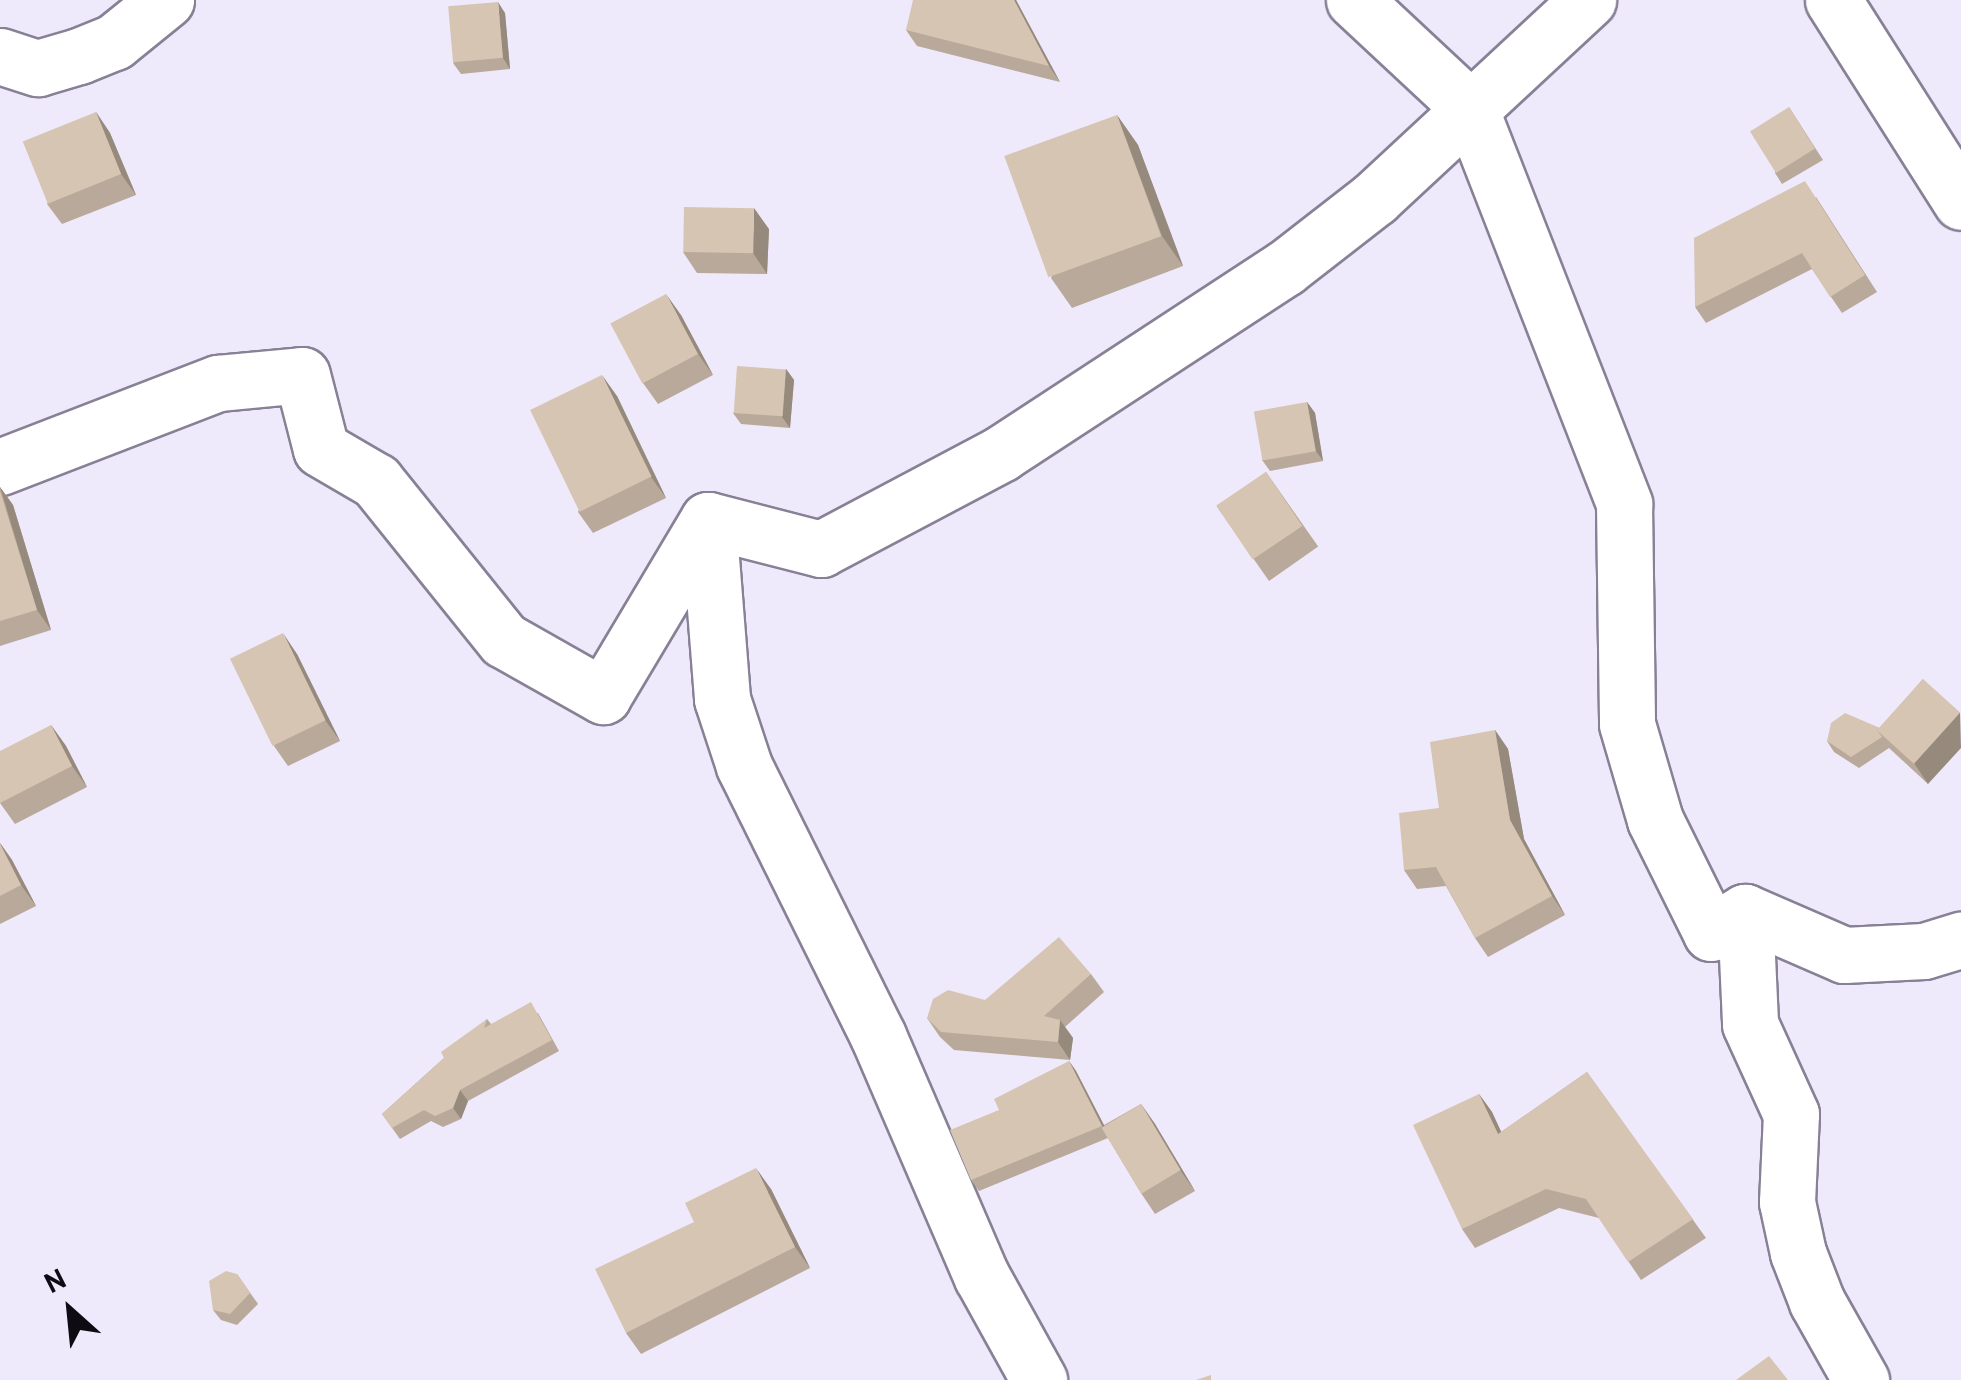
<!DOCTYPE html>
<style>
body{margin:0}
#map{position:relative;width:1961px;height:1380px;overflow:hidden;background:#efe9fc;font-family:Overpass,sans-serif}
div>[style]{position:absolute}
[style*='--x']{left:calc(var(--x)*1px);top:calc(var(--y)*1px);width:calc(var(--w)*1px);rotate:calc(var(--a)*1deg)}
.roads{filter:drop-shadow(2px 0 #888196) drop-shadow(-2px 0 #888196) drop-shadow(0 2px #888196) drop-shadow(0 -2px #888196)}
.minor>*{height:55px;margin:-27.5px;padding:0 27.5px;transform-origin:27.5px;border-radius:27.5px;background:#fff}
.wall>*{inset:0;background:#b9a99a;transform-origin:0 0}
.shaded-wall>*{inset:0;background:#968a7d}
.building>*{inset:0;background:#d7c5b3;transform-origin:0 0}
span{translate:-50% -50%;white-space:nowrap;text-align:center;line-height:1.15;-webkit-text-stroke:8px #efe9fc;paint-order:stroke}
.north{position:absolute;left:20px;top:1260px;width:100px;height:100px;-webkit-text-stroke:8px #efe9fc;paint-order:stroke;rotate:333deg;font-size:28px;font-weight:700;line-height:40px;text-align:center;color:#0e0b13}
.north::after{content:'';display:block;margin:auto;width:35px;height:45px;background:#0e0b13;clip-path:polygon(50% 0,100% 100%,50% 72%,0 100%)}
</style>
<div id="map">
<div class="roads">
<div class="minor">
<div style="--x:1354;--y:0;--w:158;--a:43"></div>
<div style="--x:1470;--y:108;--w:425;--a:68.7"></div>
<div style="--x:1624;--y:504;--w:220;--a:89.2"></div>
<div style="--x:1627;--y:724;--w:100;--a:73.7"></div>
<div style="--x:1655;--y:820;--w:126;--a:63.6"></div>
<div style="--x:1711;--y:933;--w:40;--a:-32"></div>
<div style="--x:1745;--y:912;--w:112;--a:87.4"></div>
<div style="--x:1750;--y:1024;--w:99;--a:65.5"></div>
<div style="--x:1791;--y:1114;--w:88;--a:92.6"></div>
<div style="--x:1787;--y:1202;--w:52;--a:77.8"></div>
<div style="--x:1798;--y:1253;--w:53;--a:68.8"></div>
<div style="--x:1817;--y:1302;--w:90;--a:60.6"></div>
<div style="--x:1833;--y:0;--w:239;--a:57.6"></div>
<div style="--x:0;--y:56;--w:40;--a:18"></div>
<div style="--x:38;--y:68;--w:43;--a:-16.3"></div>
<div style="--x:79;--y:56;--w:38;--a:-22"></div>
<div style="--x:114;--y:42;--w:67;--a:-38.9"></div>
<div style="--x:0;--y:467;--w:234;--a:-21.1"></div>
<div style="--x:218;--y:383;--w:84;--a:-5.4"></div>
<div style="--x:302;--y:375;--w:76;--a:75.6"></div>
<div style="--x:321;--y:449;--w:64;--a:30.2"></div>
<div style="--x:376;--y:481;--w:204;--a:51.2"></div>
<div style="--x:504;--y:640;--w:114;--a:29.5"></div>
<div style="--x:603;--y:696;--w:205;--a:-59.2"></div>
<div style="--x:708;--y:520;--w:117;--a:14.4"></div>
<div style="--x:821;--y:549;--w:205;--a:-27.9"></div>
<div style="--x:1002;--y:453;--w:338;--a:-33.2"></div>
<div style="--x:1285;--y:268;--w:114;--a:-37.9"></div>
<div style="--x:1375;--y:198;--w:291;--a:-42.9"></div>
<div style="--x:708;--y:520;--w:180;--a:85.5"></div>
<div style="--x:722;--y:699;--w:71;--a:71.8"></div>
<div style="--x:744;--y:766;--w:301;--a:63.6"></div>
<div style="--x:878;--y:1036;--w:262;--a:66.7"></div>
<div style="--x:982;--y:1277;--w:118;--a:61"></div>
<div style="--x:1745;--y:912;--w:108;--a:23.5"></div>
<div style="--x:1844;--y:955;--w:80;--a:-2.9"></div>
<div style="--x:1924;--y:951;--w:39;--a:-17"></div>
</div>
</div>
<div class="wall">
<div style="clip-path:polygon(1016px 0,1060px 82px,917px 46px,906px 30px)"></div>
<div style="clip-path:polygon(505px 13px,510px 69px,461px 74px,453px 63px)"></div>
<div style="clip-path:polygon(1789px 107px,1823px 160px,1782px 184px,1775px 173px)"></div>
<div style="clip-path:polygon(96px 112px,110px 133px,136px 195px,62px 224px,47px 204px)"></div>
<div style="clip-path:polygon(1117px 115px,1138px 145px,1183px 266px,1072px 308px,1051px 278px)"></div>
<div style="clip-path:polygon(1816px 197px,1877px 292px,1842px 313px,1812px 269px,1706px 323px,1695px 307px)"></div>
<div style="clip-path:polygon(769px 229px,767px 274px,697px 273px,683px 252px)"></div>
<div style="clip-path:polygon(681px 315px,713px 375px,658px 404px,643px 383px)"></div>
<div style="clip-path:polygon(786px 369px,794px 380px,790px 428px,741px 424px,733px 413px)"></div>
<div style="clip-path:polygon(617px 396px,666px 498px,593px 533px,578px 512px)"></div>
<div style="clip-path:polygon(1307px 402px,1315px 413px,1323px 461px,1270px 471px,1262px 460px)"></div>
<div style="left:1266px;top:472px;width:91px;height:60px;rotate:55deg"></div>
<div style="clip-path:polygon(0 487px,13px 505px,51px 630px,0 646px)"></div>
<div style="clip-path:polygon(297px 654px,340px 741px,288px 766px,274px 746px)"></div>
<div style="clip-path:polygon(1923px 679px,1928px 784px,1889px 748px,1859px 768px,1834px 752px,1827px 741px,1880px 728px)"></div>
<div style="clip-path:polygon(51px 725px,66px 746px,87px 787px,15px 824px,0 803px)"></div>
<div style="clip-path:polygon(1495px 730px,1508px 749px,1524px 839px,1565px 915px,1488px 957px,1475px 938px,1446px 886px,1417px 889px,1404px 870px,1439px 808px)"></div>
<div style="clip-path:polygon(0 843px,12px 860px,36px 906px,0 924px)"></div>
<div style="clip-path:polygon(1091px 974px,1104px 992px,1065px 1027px,1073px 1038px,1070px 1060px,954px 1050px,940px 1037px,927px 1018px,985px 1000px)"></div>
<div style="clip-path:polygon(538px 1013px,559px 1051px,468px 1101px,461px 1119px,443px 1127px,431px 1121px,400px 1139px,382px 1114px,487px 1019px,491px 1024px)"></div>
<div style="clip-path:polygon(1069px 1061px,1076px 1071px,1104px 1125px,1141px 1104px,1155px 1124px,1195px 1191px,1155px 1214px,1141px 1193px,1108px 1138px,979px 1191px,971px 1180px,999px 1110px)"></div>
<div style="clip-path:polygon(1587px 1072px,1706px 1238px,1641px 1280px,1599px 1218px,1559px 1208px,1475px 1248px,1462px 1229px,1479px 1094px,1492px 1112px,1501px 1132px)"></div>
<div style="clip-path:polygon(771px 1189px,810px 1268px,641px 1354px,626px 1333px)"></div>
<div style="clip-path:polygon(237px 1274px,258px 1304px,237px 1325px,221px 1320px,213px 1310px)"></div>
</div>
<div class="shaded-wall">
<div style="clip-path:polygon(1014px 0,1016px 0,1060px 82px,1049px 66px)"></div>
<div style="clip-path:polygon(498px 2px,505px 13px,510px 69px,503px 58px)"></div>
<div style="clip-path:polygon(96px 112px,110px 133px,136px 195px,121px 174px)"></div>
<div style="clip-path:polygon(1117px 115px,1138px 145px,1183px 266px,1162px 236px)"></div>
<div style="clip-path:polygon(754px 208px,769px 229px,767px 274px,753px 253px)"></div>
<div style="clip-path:polygon(666px 294px,681px 315px,713px 375px,698px 354px)"></div>
<div style="clip-path:polygon(786px 369px,794px 380px,790px 428px,782px 417px)"></div>
<div style="clip-path:polygon(602px 375px,617px 396px,666px 498px,651px 477px)"></div>
<div style="clip-path:polygon(1307px 402px,1315px 413px,1323px 461px,1316px 451px)"></div>
<div style="clip-path:polygon(0 487px,13px 505px,51px 630px,37px 610px)"></div>
<div style="clip-path:polygon(283px 633px,297px 654px,340px 741px,325px 720px)"></div>
<div style="clip-path:polygon(1960px 712px,1961px 748px,1928px 784px,1914px 763px)"></div>
<div style="clip-path:polygon(51px 725px,66px 746px,87px 787px,72px 766px)"></div>
<div style="clip-path:polygon(1495px 730px,1508px 749px,1524px 839px,1565px 915px,1552px 896px,1510px 820px)"></div>
<div style="clip-path:polygon(0 843px,12px 860px,36px 906px,21px 885px)"></div>
<div style="clip-path:polygon(1060px 1020px,1073px 1038px,1070px 1060px,1058px 1042px)"></div>
<div style="clip-path:polygon(1069px 1061px,1076px 1071px,1110px 1137px,1102px 1126px)"></div>
<div style="clip-path:polygon(460px 1090px,468px 1101px,461px 1119px,453px 1108px)"></div>
<div style="clip-path:polygon(1479px 1094px,1492px 1112px,1511px 1153px,1498px 1134px)"></div>
<div style="clip-path:polygon(1141px 1104px,1155px 1124px,1195px 1191px,1180px 1170px)"></div>
<div style="clip-path:polygon(756px 1168px,771px 1189px,810px 1268px,795px 1247px)"></div>
</div>
<div class="building">
<div style="clip-path:polygon(913px 0,1014px 0,1049px 66px,906px 30px)"></div>
<div style="left:498px;top:2px;width:56px;height:50px;rotate:85deg"></div>
<div style="left:1789px;top:107px;width:49px;height:46px;rotate:58deg"></div>
<div style="left:96px;top:112px;width:67px;height:79px;rotate:68deg"></div>
<div style="left:1117px;top:115px;width:129px;height:120px;rotate:70deg"></div>
<div style="clip-path:polygon(1805px 181px,1865px 275px,1830px 297px,1802px 253px,1695px 307px,1694px 238px)"></div>
<div style="left:684px;top:207px;width:70px;height:45px;rotate:1deg"></div>
<div style="left:666px;top:294px;width:68px;height:63px;rotate:62deg"></div>
<div style="left:737px;top:366px;width:49px;height:47px;rotate:4deg"></div>
<div style="left:602px;top:375px;width:113px;height:80px;rotate:64deg"></div>
<div style="left:1307px;top:402px;width:50px;height:54px;rotate:80deg"></div>
<div style="left:1266px;top:472px;width:65px;height:60px;rotate:56deg"></div>
<div style="clip-path:polygon(0 491px,37px 610px,0 621px)"></div>
<div style="left:283px;top:633px;width:97px;height:59px;rotate:64deg"></div>
<div style="left:1923px;top:679px;width:50px;height:69px;rotate:42deg"></div>
<div style="clip-path:polygon(1845px 713px,1880px 728px,1877px 730px,1882px 737px,1851px 757px,1827px 741px,1831px 723px)"></div>
<div style="clip-path:polygon(51px 725px,72px 766px,0 803px,0 751px)"></div>
<div style="clip-path:polygon(1495px 730px,1510px 820px,1552px 896px,1475px 938px,1436px 867px,1404px 870px,1399px 813px,1439px 808px,1430px 742px)"></div>
<div style="clip-path:polygon(0 844px,21px 885px,0 896px)"></div>
<div style="clip-path:polygon(1059px 937px,1091px 974px,1044px 1016px,1060px 1020px,1058px 1042px,941px 1032px,927px 1018px,933px 999px,948px 990px,985px 1000px)"></div>
<div style="clip-path:polygon(531px 1002px,552px 1040px,460px 1090px,453px 1108px,435px 1116px,424px 1110px,392px 1128px,382px 1114px,444px 1058px,441px 1052px,487px 1019px,484px 1028px)"></div>
<div style="clip-path:polygon(1069px 1061px,1102px 1126px,971px 1180px,950px 1130px,999px 1110px,994px 1099px)"></div>
<div style="clip-path:polygon(1587px 1072px,1693px 1219px,1628px 1262px,1586px 1199px,1546px 1189px,1462px 1229px,1413px 1125px,1479px 1094px,1498px 1134px)"></div>
<div style="left:1141px;top:1104px;width:77px;height:46px;rotate:59deg"></div>
<div style="clip-path:polygon(756px 1168px,795px 1247px,626px 1333px,595px 1269px,694px 1222px,685px 1203px)"></div>
<div style="clip-path:polygon(226px 1271px,237px 1274px,250px 1293px,230px 1314px,213px 1310px,209px 1281px)"></div>
<div style="clip-path:polygon(1769px 1356px,1788px 1380px,1736px 1380px)"></div>
<div style="clip-path:polygon(1211px 1375px,1211px 1380px,1196px 1380px)"></div>
</div>
<div class="north">N</div>
</div>
